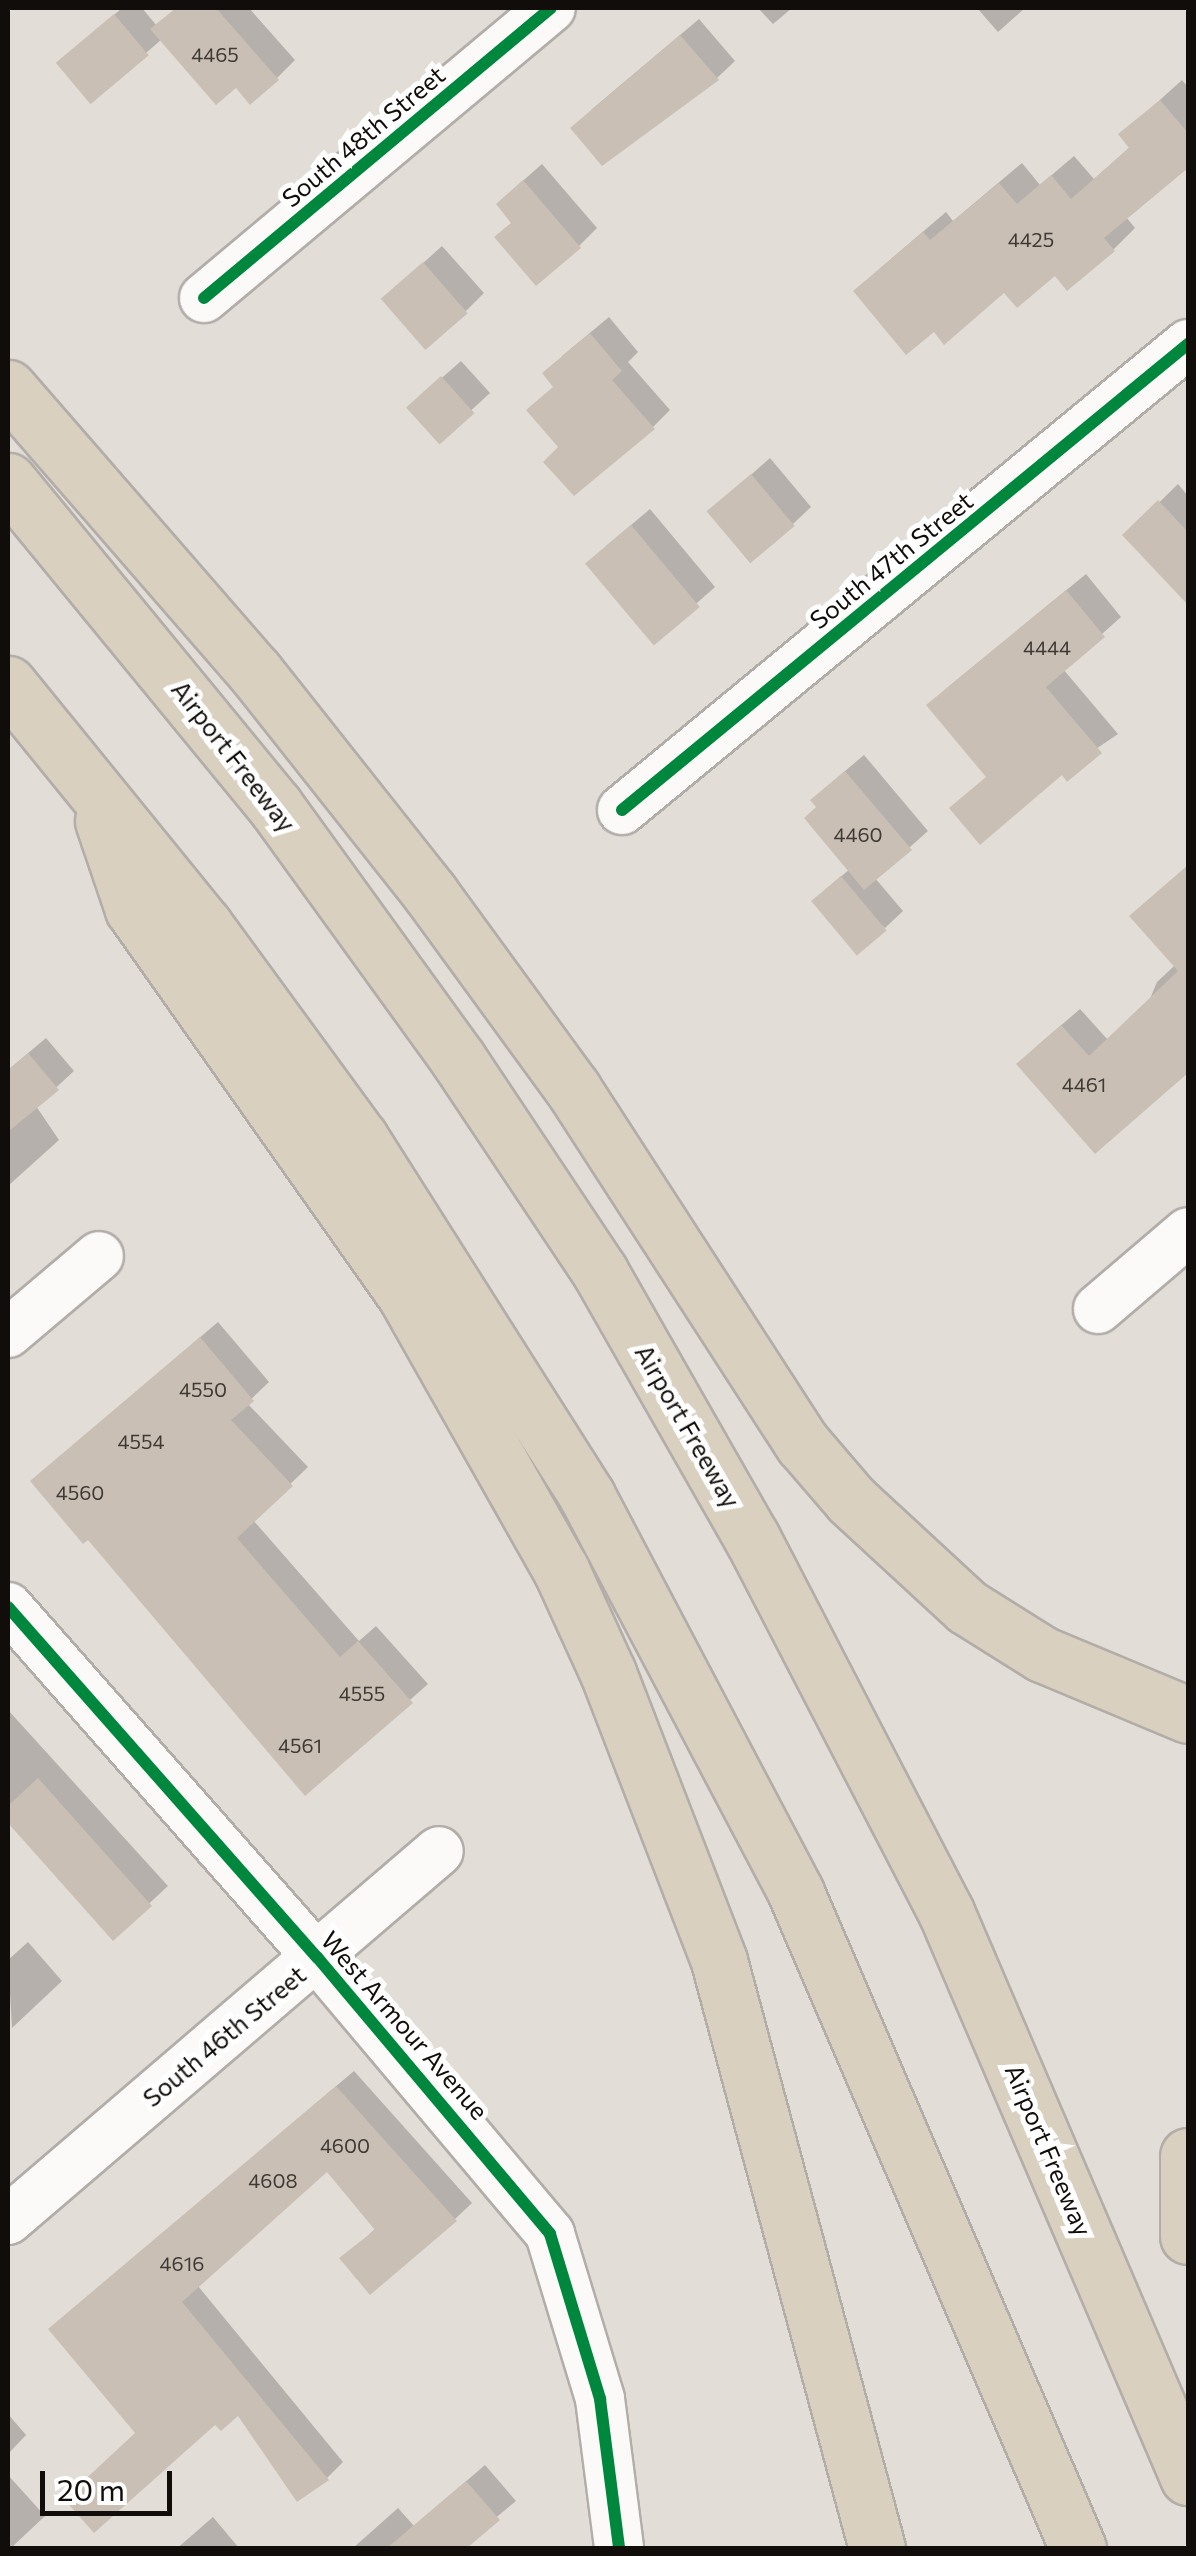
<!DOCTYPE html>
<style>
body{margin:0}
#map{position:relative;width:1196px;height:2556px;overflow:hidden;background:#e3ddd8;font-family:Commissioner,sans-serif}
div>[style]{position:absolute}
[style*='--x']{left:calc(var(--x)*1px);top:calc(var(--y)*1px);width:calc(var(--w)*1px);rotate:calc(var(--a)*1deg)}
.shadow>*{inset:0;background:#0003}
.building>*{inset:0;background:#c9bfb5;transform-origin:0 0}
.roads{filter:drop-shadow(2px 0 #b2ada9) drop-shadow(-2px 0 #b2ada9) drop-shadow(0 2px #b2ada9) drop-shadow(0 -2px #b2ada9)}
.minor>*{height:48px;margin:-24px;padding:0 24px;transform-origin:24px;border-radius:24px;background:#fbfaf9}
.highway>*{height:55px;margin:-27.5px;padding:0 27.5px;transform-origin:27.5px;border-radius:27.5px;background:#dad0c0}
.cycleway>*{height:12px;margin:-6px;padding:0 6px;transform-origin:6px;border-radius:6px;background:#00873e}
span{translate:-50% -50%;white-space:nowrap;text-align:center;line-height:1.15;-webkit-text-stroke:10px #fff;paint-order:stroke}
.number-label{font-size:20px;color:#3f3a35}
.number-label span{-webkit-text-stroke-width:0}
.street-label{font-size:25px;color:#110d0a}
.frame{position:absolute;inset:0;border:10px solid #110d0a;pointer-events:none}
.scale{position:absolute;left:40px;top:2471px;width:132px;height:45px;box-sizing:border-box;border:5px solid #110d0a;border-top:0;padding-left:12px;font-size:30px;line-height:35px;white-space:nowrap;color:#110d0a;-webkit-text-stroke:8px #fff;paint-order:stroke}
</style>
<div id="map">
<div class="shadow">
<div style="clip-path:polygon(122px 8px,142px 8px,157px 26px,176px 8px,249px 8px,295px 60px,277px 78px,236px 85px,162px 39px,91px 101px,59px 63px)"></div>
<div style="clip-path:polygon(758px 8px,792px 8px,773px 24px)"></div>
<div style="clip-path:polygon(977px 8px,1025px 8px,998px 32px)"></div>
<div style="clip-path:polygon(699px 19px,735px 61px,717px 78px,591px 110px)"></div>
<div style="clip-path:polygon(1182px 80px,1188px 87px,1188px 165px,1126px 217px,1135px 228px,1114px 249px,1005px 290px,878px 270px,946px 212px,953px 221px,1022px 163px,1040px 185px,1074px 156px,1094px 179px,1131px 146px,1121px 135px)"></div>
<div style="clip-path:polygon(542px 164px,597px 228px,579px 246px,517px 186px)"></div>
<div style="clip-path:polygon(442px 246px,484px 293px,466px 311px,402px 282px)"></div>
<div style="clip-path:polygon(609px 317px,638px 352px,628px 362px,670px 410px,653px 427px,561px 446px,555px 385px,562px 356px)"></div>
<div style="clip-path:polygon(461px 361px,490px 393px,439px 440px,428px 390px)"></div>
<div style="clip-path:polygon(770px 458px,811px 507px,793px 524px,710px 511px)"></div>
<div style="clip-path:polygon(1178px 484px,1188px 496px,1184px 597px,1126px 535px)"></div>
<div style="clip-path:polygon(650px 509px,715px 587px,654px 641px,606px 546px)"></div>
<div style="clip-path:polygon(1086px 574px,1121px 617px,1063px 669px,1118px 734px,1062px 772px,988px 775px,948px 687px)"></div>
<div style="clip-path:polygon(864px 755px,928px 831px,875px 878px,903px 911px,885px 928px,832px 884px,850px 869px,819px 807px,832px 782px)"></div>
<div style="clip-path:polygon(1188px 953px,1188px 1070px,1096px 1151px,1037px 1046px,1080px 1009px,1108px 1040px,1147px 1006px,1157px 982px)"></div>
<div style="clip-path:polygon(46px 1038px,74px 1071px,36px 1106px,59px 1140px,8px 1186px,8px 1070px)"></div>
<div style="clip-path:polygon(218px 1322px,269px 1382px,247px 1403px,308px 1467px,253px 1520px,359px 1641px,376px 1626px,428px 1684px,305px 1793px,51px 1464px)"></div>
<div style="clip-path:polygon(8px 1710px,168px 1886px,113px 1937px,8px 1814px)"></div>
<div style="clip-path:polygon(28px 1942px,62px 1981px,12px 2028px,8px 1960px)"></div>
<div style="clip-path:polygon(354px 2071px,472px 2203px,455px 2219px,343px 2259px,376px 2228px,328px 2169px,198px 2286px,343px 2462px,327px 2478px,238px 2412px,138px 2432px,68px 2313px)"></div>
<div style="clip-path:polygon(8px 2414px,26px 2435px,8px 2454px)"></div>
<div style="clip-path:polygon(485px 2465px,516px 2501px,459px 2548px,353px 2548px,398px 2508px,414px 2526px)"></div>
<div style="clip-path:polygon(8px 2475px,45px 2516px,11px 2548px,8px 2548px)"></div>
<div style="clip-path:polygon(213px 2517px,239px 2548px,177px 2548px,182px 2544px)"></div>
</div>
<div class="building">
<div style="clip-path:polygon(176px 8px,216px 8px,279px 80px,250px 105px,236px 88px,216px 105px,150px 29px)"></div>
<div style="left:114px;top:14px;width:54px;height:76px;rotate:50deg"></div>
<div style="clip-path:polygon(680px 35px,719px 80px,602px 166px,570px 128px)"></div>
<div style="clip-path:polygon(1160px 100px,1188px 133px,1188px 168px,1104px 238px,1115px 251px,1067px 291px,1055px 276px,1017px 308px,1004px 293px,944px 345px,934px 332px,906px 355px,853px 291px,923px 232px,930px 240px,999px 183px,1017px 204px,1051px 175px,1071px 199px,1129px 148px,1118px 134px)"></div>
<div style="clip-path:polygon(523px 180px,581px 248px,536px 286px,494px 237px,511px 223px,496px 204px)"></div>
<div style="left:423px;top:262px;width:68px;height:56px;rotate:49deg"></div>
<div style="clip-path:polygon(590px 333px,622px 371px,612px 380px,655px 429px,574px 496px,543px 462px,558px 447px,526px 410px,553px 387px,542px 373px)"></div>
<div style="left:441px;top:376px;width:50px;height:47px;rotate:48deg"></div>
<div style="left:751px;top:474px;width:68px;height:58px;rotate:50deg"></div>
<div style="clip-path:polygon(1158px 500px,1188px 532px,1188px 605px,1122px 535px)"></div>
<div style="left:631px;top:525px;width:107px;height:60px;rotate:50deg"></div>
<div style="clip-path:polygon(1066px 590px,1105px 637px,1046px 687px,1102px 753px,1067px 782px,1062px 775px,980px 845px,949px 808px,986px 777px,926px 705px)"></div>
<div style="clip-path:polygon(845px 771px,912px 850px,864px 890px,804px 818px,816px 807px,810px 800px)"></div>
<div style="clip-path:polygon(1188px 865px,1188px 1073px,1095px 1154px,1016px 1064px,1061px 1025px,1089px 1056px,1178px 971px,1129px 916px)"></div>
<div style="left:841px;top:876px;width:71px;height:39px;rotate:50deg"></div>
<div style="clip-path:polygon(28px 1053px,59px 1090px,8px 1132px,8px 1070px)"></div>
<div style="clip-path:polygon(200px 1337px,254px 1401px,231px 1420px,293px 1486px,237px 1538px,340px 1657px,358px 1641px,413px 1703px,305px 1796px,88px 1540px,83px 1544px,30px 1481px)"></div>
<div style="clip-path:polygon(38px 1778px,152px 1906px,113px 1941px,8px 1823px,8px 1806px)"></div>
<div style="clip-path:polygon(336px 2086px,457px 2221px,370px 2295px,339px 2258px,375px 2230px,327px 2172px,182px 2302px,329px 2480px,297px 2502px,238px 2416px,221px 2431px,215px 2425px,94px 2533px,64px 2499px,135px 2433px,48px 2329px)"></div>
<div style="clip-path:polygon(466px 2481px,500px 2520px,467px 2548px,387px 2548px)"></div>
</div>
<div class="roads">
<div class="minor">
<div style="--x:204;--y:298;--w:452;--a:-39.9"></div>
<div style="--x:622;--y:810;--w:733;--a:-39.47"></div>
<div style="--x:1098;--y:1309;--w:118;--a:-40.5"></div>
<div style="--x:8;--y:1333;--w:119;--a:-40.2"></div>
<div style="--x:8;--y:1607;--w:467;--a:48.6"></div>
<div style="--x:317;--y:1957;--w:362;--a:49.9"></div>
<div style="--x:550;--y:2234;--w:172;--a:73.1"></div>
<div style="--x:600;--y:2399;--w:150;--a:82.7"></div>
<div style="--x:8;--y:2220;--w:567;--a:-40.57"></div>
</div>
<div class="highway">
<div style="--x:8;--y:388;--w:376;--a:49"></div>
<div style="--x:255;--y:672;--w:282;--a:51.6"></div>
<div style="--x:430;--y:893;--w:243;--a:53.9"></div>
<div style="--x:573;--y:1089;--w:423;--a:57.1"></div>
<div style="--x:803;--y:1444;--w:74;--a:49.4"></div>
<div style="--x:851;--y:1500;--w:158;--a:42.7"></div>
<div style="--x:967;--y:1607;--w:89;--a:32.1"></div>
<div style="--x:1042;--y:1654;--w:158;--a:22.7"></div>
<div style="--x:8;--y:481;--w:421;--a:50.6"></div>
<div style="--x:275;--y:806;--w:312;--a:54.1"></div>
<div style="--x:458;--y:1059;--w:256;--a:56.3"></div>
<div style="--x:600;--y:1272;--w:306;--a:60.3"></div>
<div style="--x:752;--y:1538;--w:421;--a:62.6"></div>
<div style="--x:946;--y:1912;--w:615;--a:66.81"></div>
<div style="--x:8;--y:684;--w:311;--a:50.9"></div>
<div style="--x:204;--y:925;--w:264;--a:53.8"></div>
<div style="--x:360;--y:1138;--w:424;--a:57.6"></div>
<div style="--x:587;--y:1496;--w:449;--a:62.2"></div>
<div style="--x:796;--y:1893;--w:713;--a:66.71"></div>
<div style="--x:103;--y:821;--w:93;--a:71.2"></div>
<div style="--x:133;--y:909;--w:476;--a:54.8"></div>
<div style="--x:407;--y:1298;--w:313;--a:60.5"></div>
<div style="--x:561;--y:1570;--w:113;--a:65.5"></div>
<div style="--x:608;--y:1673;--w:309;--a:68.9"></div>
<div style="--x:719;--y:1961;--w:608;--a:74.94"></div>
<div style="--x:1188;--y:2156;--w:80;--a:90"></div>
</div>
</div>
<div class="cycleway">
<div style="--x:204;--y:298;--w:452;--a:-39.9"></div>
<div style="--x:622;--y:810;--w:733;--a:-39.47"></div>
<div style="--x:8;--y:1607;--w:467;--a:48.6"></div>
<div style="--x:317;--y:1957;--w:362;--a:49.9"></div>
<div style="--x:550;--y:2234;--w:172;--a:73.1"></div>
<div style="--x:600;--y:2399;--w:150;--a:82.7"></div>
</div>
<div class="number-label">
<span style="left:215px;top:54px">4465</span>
<span style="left:1031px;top:239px">4425</span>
<span style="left:1047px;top:647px">4444</span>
<span style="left:858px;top:834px">4460</span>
<span style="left:1084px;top:1084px">4461</span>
<span style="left:203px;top:1389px">4550</span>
<span style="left:141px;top:1441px">4554</span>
<span style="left:80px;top:1492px">4560</span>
<span style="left:362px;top:1693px">4555</span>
<span style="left:300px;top:1745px">4561</span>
<span style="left:345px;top:2145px">4600</span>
<span style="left:273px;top:2180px">4608</span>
<span style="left:182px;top:2263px">4616</span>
</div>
<div class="street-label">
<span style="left:363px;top:136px;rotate:-40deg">South 48th Street</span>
<span style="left:891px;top:560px;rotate:-39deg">South 47th Street</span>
<span style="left:234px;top:756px;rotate:52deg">Airport Freeway</span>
<span style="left:688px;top:1426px;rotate:60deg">Airport Freeway</span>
<span style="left:405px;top:2025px;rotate:49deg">West Armour Avenue</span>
<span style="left:224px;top:2036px;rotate:-40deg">South 46th Street</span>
<span style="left:1049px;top:2150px;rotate:67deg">Airport Freeway</span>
</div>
<div class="frame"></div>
<div class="scale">20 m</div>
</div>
